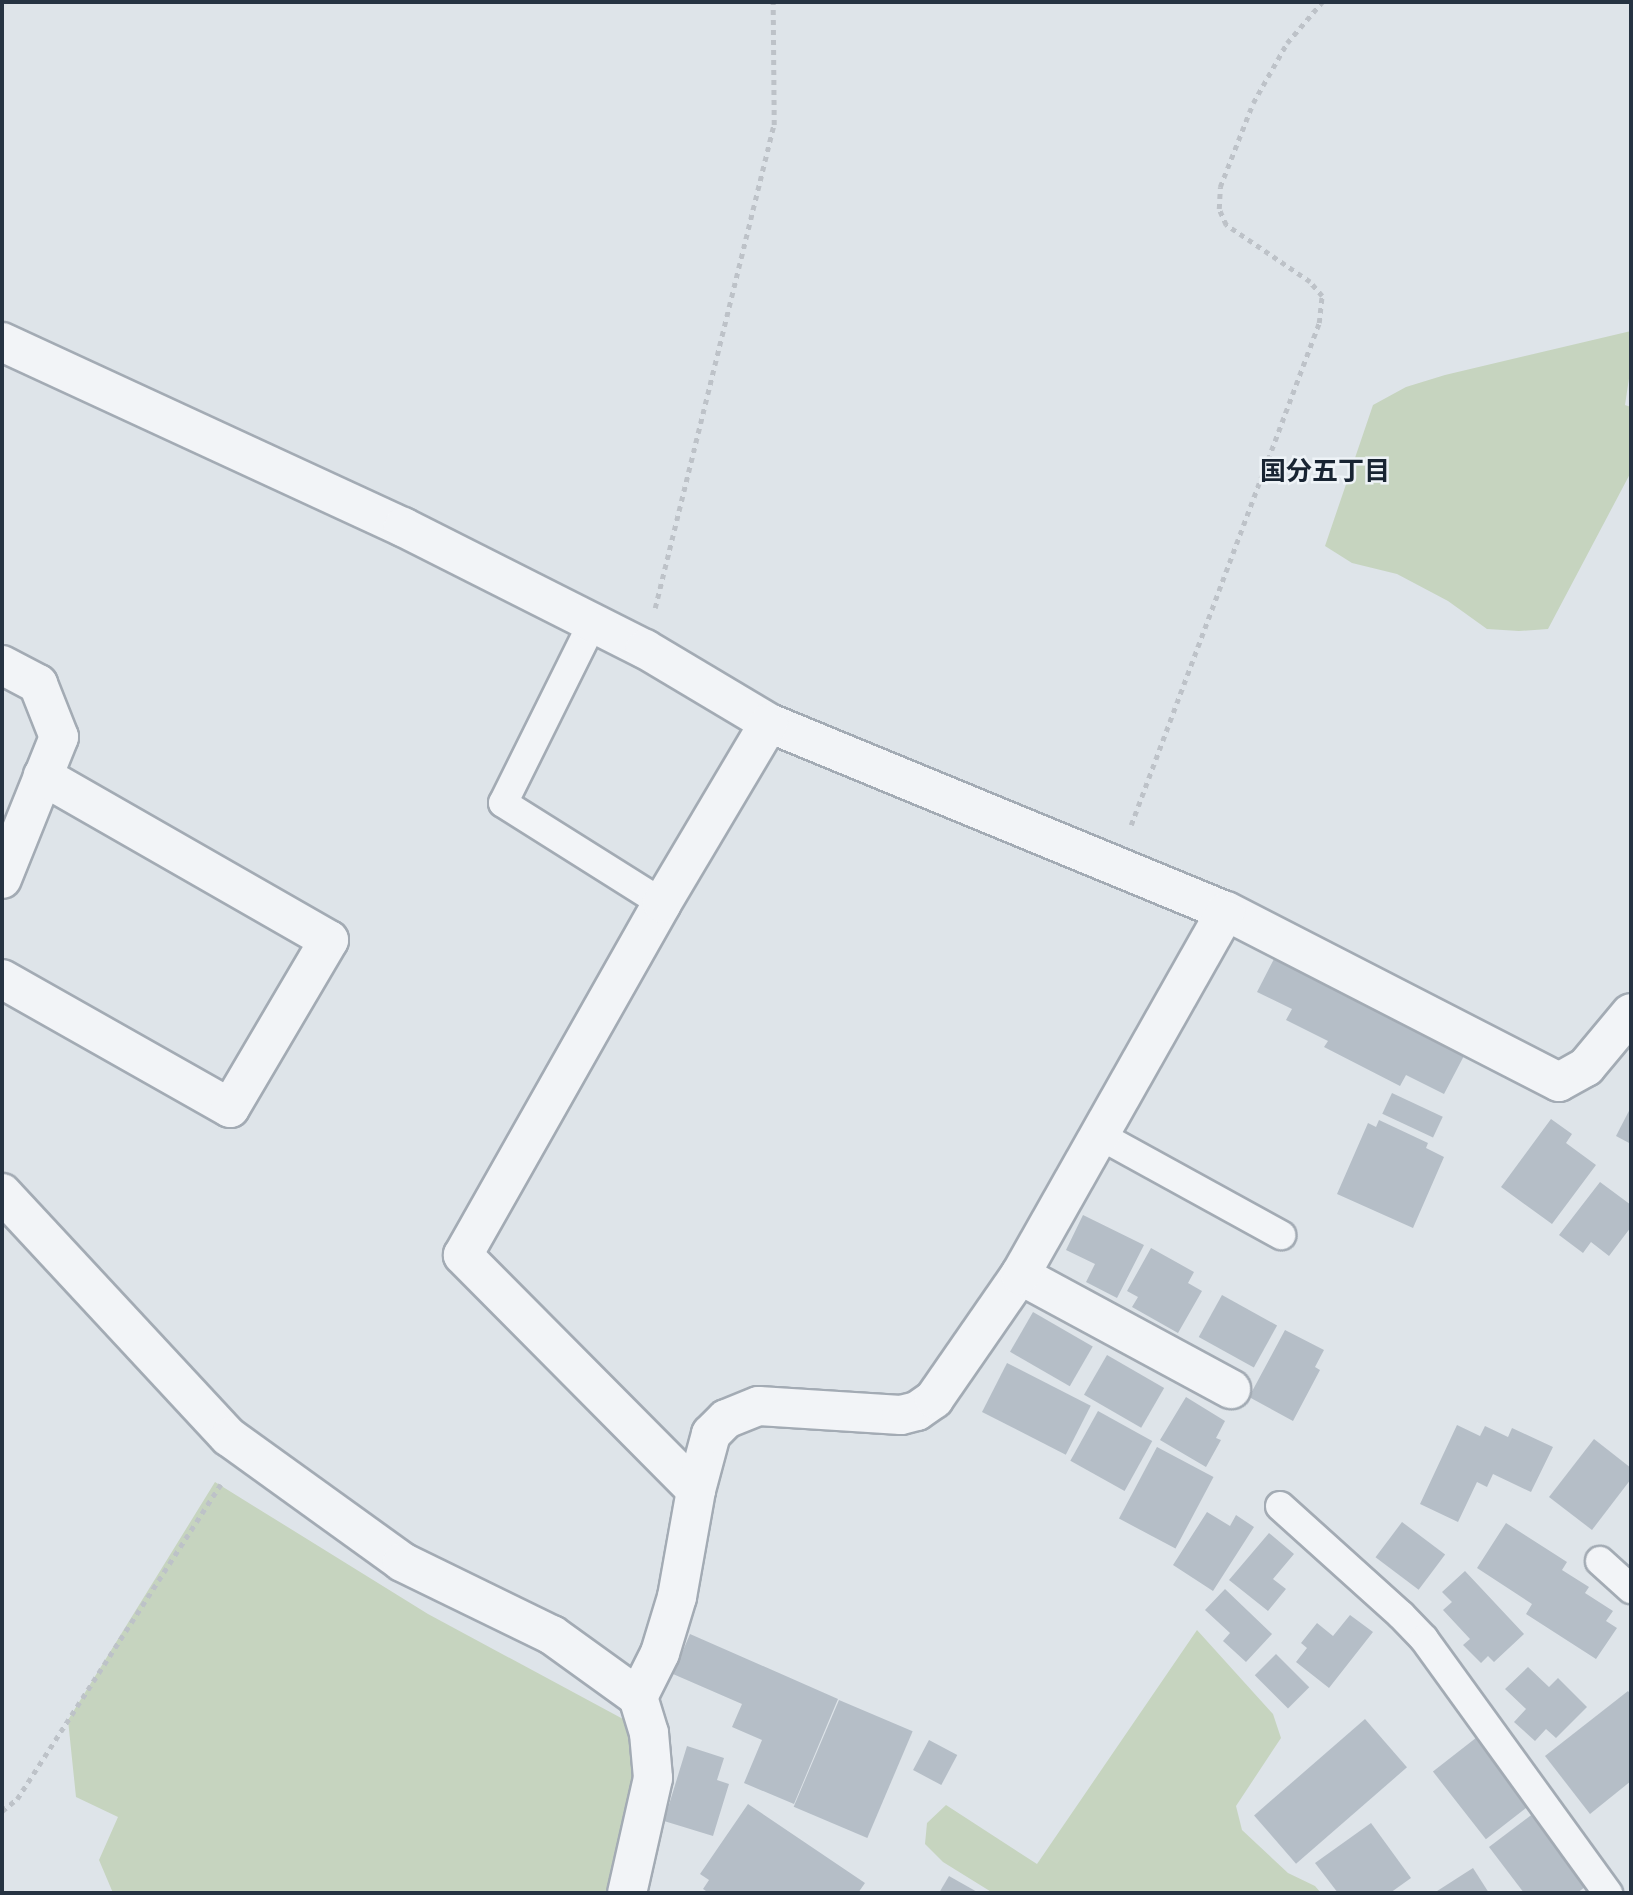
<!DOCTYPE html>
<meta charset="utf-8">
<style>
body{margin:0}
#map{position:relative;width:1633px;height:1895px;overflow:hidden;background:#dee4e9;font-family:"Exo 2","Noto Sans JP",sans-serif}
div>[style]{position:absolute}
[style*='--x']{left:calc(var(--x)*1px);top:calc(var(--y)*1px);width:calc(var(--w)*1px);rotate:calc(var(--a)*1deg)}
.green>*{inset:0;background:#c6d4bf}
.building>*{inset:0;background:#b5bec7;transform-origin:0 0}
.path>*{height:4.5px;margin-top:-2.25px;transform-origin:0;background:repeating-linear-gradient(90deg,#bdc2c8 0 5px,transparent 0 10px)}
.roads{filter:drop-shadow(2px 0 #a3abb4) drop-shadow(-2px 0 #a3abb4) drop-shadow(0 2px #a3abb4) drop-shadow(0 -2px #a3abb4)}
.service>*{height:28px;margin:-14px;padding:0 14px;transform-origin:14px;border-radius:14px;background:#f2f4f7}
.minor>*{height:38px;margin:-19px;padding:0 19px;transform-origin:19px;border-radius:19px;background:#f2f4f7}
span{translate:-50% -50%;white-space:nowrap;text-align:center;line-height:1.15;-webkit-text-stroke:5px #eef3f7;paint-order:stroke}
.neighbourhood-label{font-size:26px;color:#182432;font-weight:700}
.frame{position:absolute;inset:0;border:4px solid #263342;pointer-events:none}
</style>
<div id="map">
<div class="green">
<div style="clip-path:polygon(1631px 331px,1631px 365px,1625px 405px,1631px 407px,1631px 472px,1548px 629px,1519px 631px,1487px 629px,1448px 601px,1397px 574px,1352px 563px,1325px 546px,1373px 405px,1406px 387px,1445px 375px)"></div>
<div style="clip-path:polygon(215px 1482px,428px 1614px,636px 1726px,639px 1774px,606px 1893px,113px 1893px,99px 1860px,118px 1817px,76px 1797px,68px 1720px)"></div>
<div style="clip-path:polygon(1197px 1630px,1273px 1714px,1281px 1738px,1236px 1806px,1242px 1830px,1288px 1873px,1315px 1886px,1321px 1893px,993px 1893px,943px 1862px,925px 1844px,927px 1823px,946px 1805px,1037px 1864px)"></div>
</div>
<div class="building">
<div style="clip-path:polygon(1276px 955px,1466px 1052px,1444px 1094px,1406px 1075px,1400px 1086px,1324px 1047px,1328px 1041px,1286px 1020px,1292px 1009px,1257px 992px)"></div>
<div style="left:1392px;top:1093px;width:56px;height:23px;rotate:25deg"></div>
<div style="clip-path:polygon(1631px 1107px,1631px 1144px,1616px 1136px)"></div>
<div style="clip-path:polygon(1551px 1119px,1572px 1134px,1566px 1143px,1596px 1165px,1552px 1224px,1501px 1187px)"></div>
<div style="clip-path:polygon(1379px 1120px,1428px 1143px,1426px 1148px,1444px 1157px,1413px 1228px,1337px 1194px,1368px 1123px,1376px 1127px)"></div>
<div style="clip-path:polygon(1600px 1182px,1631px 1205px,1631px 1227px,1609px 1256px,1591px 1242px,1583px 1253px,1559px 1235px)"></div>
<div style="clip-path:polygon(1083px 1215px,1144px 1245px,1117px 1298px,1086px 1282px,1095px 1264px,1066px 1250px)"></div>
<div style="clip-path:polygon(1151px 1248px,1194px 1272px,1188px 1283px,1202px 1291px,1178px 1333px,1132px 1307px,1138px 1297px,1127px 1291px)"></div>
<div style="left:1222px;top:1295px;width:63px;height:48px;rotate:29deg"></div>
<div style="left:1033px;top:1312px;width:69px;height:46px;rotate:30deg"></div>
<div style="clip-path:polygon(1285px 1330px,1324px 1350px,1315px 1367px,1320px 1370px,1293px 1421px,1249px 1397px)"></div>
<div style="left:1107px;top:1355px;width:66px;height:46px;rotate:30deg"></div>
<div style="left:1007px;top:1363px;width:94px;height:55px;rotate:27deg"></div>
<div style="clip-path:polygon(1186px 1397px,1225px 1421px,1216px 1438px,1221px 1440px,1206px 1467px,1160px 1440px)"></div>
<div style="left:1098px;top:1411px;width:62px;height:57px;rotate:29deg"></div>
<div style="clip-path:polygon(1457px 1425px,1480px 1436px,1485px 1426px,1508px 1437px,1512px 1428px,1553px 1447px,1531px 1492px,1493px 1474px,1487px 1487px,1477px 1482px,1458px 1522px,1420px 1504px)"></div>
<div style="clip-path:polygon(1594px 1439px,1631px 1468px,1631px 1479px,1592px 1530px,1549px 1497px)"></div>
<div style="left:1157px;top:1447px;width:64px;height:81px;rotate:28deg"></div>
<div style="clip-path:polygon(1207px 1512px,1230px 1526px,1236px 1515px,1254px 1527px,1213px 1591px,1173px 1565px)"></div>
<div style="left:1402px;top:1522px;width:54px;height:44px;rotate:37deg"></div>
<div style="clip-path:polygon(1506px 1523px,1567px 1562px,1562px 1570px,1589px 1587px,1585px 1593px,1613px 1611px,1606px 1621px,1617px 1628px,1596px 1659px,1526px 1614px,1532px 1604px,1477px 1568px)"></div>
<div style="clip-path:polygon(1269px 1533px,1294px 1554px,1273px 1579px,1286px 1589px,1268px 1611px,1229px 1580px)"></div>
<div style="clip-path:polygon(1465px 1571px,1524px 1634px,1494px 1662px,1488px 1656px,1481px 1663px,1463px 1645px,1470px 1639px,1443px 1610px,1452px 1602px,1442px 1592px)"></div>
<div style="clip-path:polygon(1225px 1589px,1272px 1634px,1246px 1662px,1223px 1641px,1230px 1633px,1205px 1610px)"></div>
<div style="clip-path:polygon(1350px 1615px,1373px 1632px,1329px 1688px,1296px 1662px,1307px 1648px,1301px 1643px,1317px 1623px,1333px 1636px)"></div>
<div style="clip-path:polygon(690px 1634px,838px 1699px,794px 1804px,744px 1783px,762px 1740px,732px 1727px,742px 1704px,673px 1674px)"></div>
<div style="left:1276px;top:1654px;width:47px;height:30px;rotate:45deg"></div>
<div style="clip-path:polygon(1528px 1667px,1549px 1687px,1558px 1678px,1587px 1707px,1556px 1738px,1546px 1729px,1535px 1741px,1514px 1722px,1526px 1709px,1505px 1689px)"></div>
<div style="clip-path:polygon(1628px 1691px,1631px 1695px,1631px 1781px,1590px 1814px,1545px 1756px)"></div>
<div style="left:839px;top:1700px;width:80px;height:116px;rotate:23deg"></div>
<div style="left:1365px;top:1719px;width:64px;height:147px;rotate:49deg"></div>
<div style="left:1481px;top:1734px;width:86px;height:61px;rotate:52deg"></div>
<div style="left:929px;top:1740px;width:32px;height:34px;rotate:28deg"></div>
<div style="clip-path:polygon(687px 1746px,724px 1758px,717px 1780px,729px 1784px,713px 1836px,664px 1821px)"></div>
<div style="clip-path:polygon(748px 1804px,865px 1883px,858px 1893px,709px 1893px,703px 1889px,709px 1880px,700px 1874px)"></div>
<div style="clip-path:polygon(1538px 1810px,1593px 1881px,1577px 1893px,1524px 1893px,1489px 1847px)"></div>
<div style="clip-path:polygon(1371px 1823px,1411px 1878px,1390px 1893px,1338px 1893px,1315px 1863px)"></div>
<div style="clip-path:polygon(1473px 1868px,1489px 1893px,1434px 1893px)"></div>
<div style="clip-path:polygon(949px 1876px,979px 1893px,939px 1893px)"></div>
</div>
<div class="path">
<div style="--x:655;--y:608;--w:497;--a:-76.2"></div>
<div style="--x:774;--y:125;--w:123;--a:-90.5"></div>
<div style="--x:1131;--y:825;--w:536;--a:-69.47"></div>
<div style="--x:1319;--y:323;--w:27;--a:-84"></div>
<div style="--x:1322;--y:296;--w:18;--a:-131"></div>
<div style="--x:1310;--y:282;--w:102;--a:-145.8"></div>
<div style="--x:1226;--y:225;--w:17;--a:-114"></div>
<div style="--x:1219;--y:209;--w:22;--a:-87"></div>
<div style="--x:1220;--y:187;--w:90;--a:-68.6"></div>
<div style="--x:1253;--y:103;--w:69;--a:-60.5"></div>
<div style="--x:1287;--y:43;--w:54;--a:-49.5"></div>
<div style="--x:2;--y:1811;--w:19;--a:-39"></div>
<div style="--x:17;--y:1799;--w:375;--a:-57.1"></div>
</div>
<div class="roads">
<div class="service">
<div style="--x:593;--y:622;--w:202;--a:116.4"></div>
<div style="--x:503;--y:803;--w:188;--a:32.2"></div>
<div style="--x:1099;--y:1135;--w:208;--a:28.8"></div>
<div style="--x:1280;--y:1506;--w:163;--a:42"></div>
<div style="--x:1401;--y:1615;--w:33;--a:46"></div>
<div style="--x:1424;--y:1639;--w:314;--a:54.1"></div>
<div style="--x:1600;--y:1561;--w:42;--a:42.1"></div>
</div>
<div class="minor">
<div style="--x:2;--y:342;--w:442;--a:24.8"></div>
<div style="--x:403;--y:527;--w:271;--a:26.8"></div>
<div style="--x:645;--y:649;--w:144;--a:30.8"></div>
<div style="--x:769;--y:723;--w:494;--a:22.4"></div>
<div style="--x:1226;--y:911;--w:374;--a:27.2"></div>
<div style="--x:1559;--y:1082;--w:31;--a:-29"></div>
<div style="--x:1586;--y:1067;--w:70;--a:-50.2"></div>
<div style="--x:2;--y:665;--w:41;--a:27.8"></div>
<div style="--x:38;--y:684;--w:57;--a:68.4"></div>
<div style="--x:59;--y:737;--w:153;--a:111.9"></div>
<div style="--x:2;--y:979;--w:262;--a:29.5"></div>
<div style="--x:230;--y:1108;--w:195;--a:-59.5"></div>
<div style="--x:329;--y:940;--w:330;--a:-150.2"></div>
<div style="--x:2;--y:1193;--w:333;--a:47.1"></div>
<div style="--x:229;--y:1437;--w:213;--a:35.8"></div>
<div style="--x:402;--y:1562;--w:167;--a:26"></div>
<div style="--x:552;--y:1635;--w:106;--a:35.8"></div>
<div style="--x:638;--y:1697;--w:38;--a:73"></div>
<div style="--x:649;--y:1733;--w:45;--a:84.9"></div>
<div style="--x:653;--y:1778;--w:118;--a:102.7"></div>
<div style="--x:1020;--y:1275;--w:240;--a:28.4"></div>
<div style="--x:696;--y:1490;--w:331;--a:-134.8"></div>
<div style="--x:463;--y:1255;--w:404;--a:-60.5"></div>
<div style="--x:662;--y:903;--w:209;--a:-59.3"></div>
<div style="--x:638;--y:1697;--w:49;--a:-63.4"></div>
<div style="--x:660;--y:1653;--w:59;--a:-73.1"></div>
<div style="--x:677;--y:1597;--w:109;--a:-79.9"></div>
<div style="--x:696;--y:1490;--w:58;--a:-75"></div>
<div style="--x:711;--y:1434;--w:21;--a:-45"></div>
<div style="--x:726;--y:1419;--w:35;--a:-22"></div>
<div style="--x:759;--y:1406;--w:142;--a:3.6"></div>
<div style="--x:901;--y:1415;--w:16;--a:-14"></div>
<div style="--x:917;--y:1411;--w:21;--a:-35"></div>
<div style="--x:934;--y:1399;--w:151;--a:-55.3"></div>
<div style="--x:1020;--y:1275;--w:418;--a:-60.5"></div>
</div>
</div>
<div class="neighbourhood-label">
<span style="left:1325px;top:470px">国分五丁目</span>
</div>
<div class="frame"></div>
</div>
